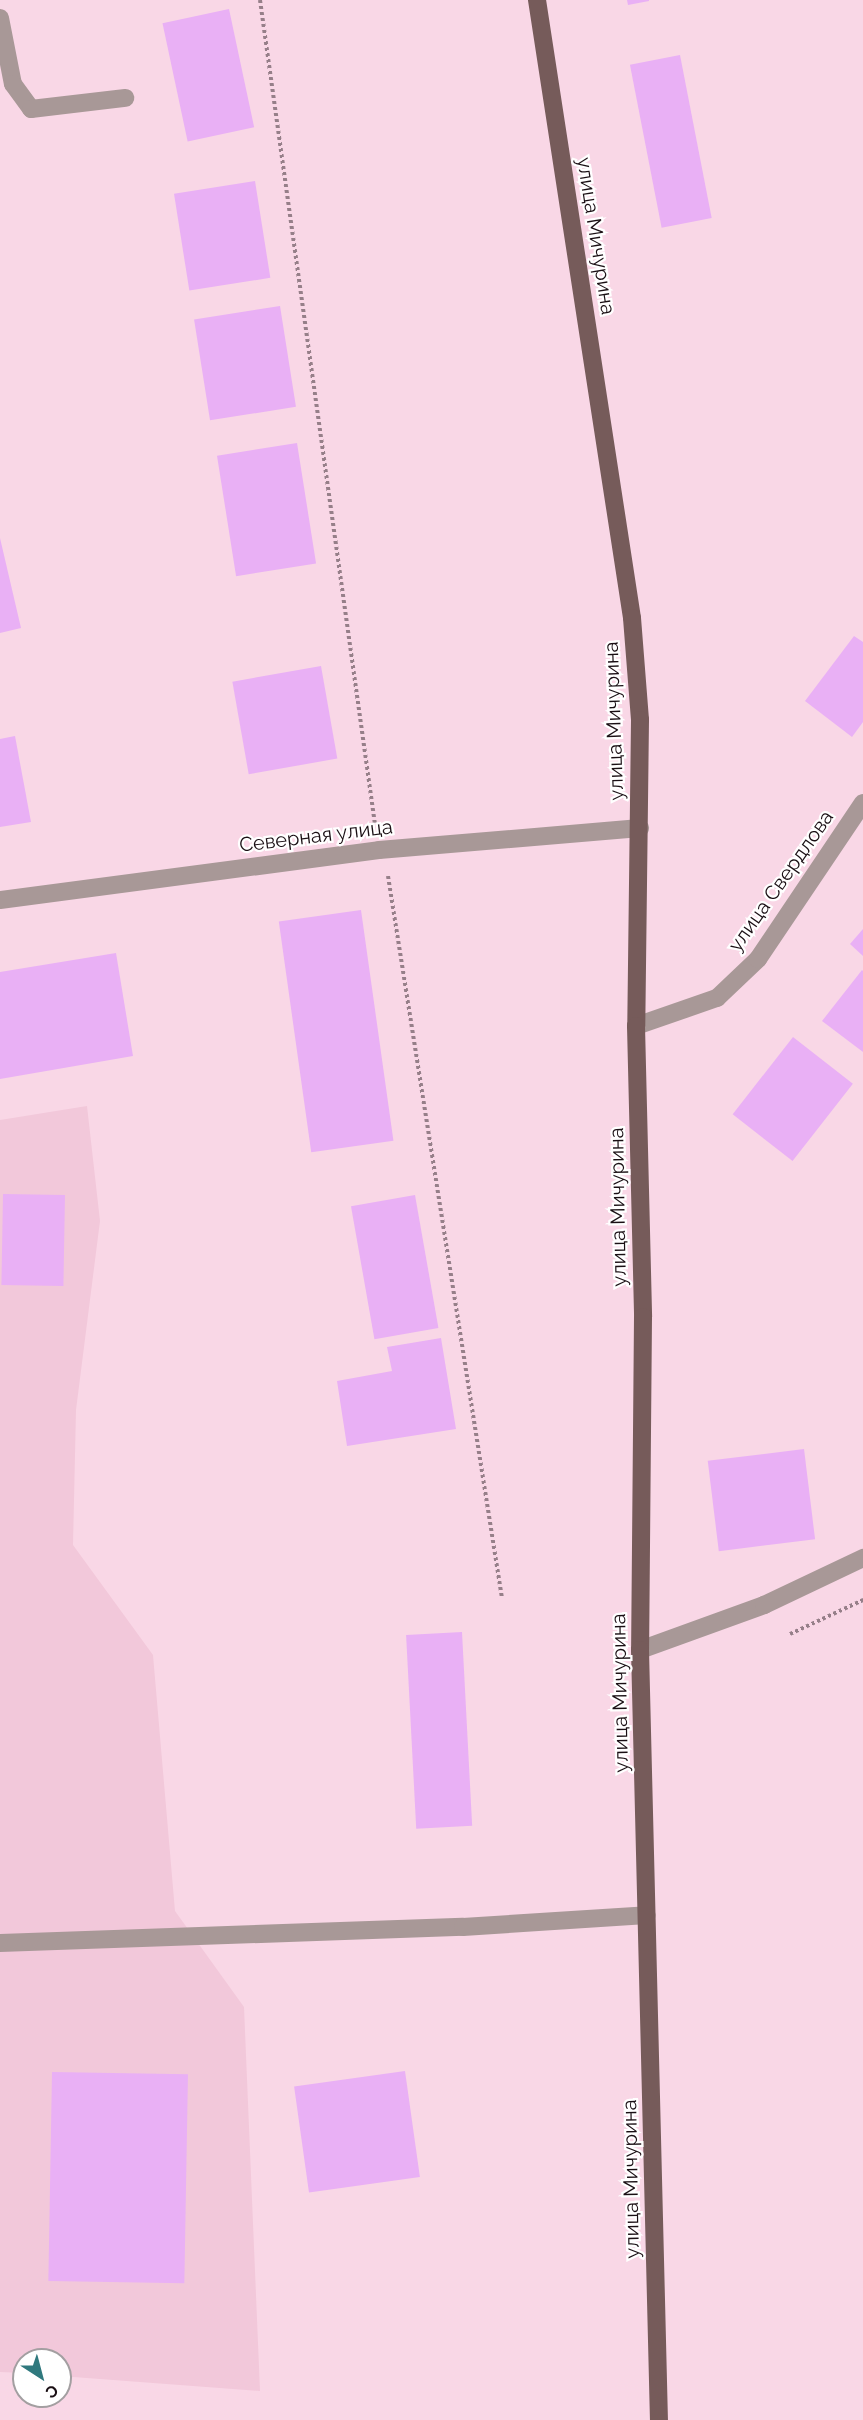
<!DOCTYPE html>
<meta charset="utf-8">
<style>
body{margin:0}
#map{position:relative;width:863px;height:2420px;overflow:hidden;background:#f9d7e6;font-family:Raleway,sans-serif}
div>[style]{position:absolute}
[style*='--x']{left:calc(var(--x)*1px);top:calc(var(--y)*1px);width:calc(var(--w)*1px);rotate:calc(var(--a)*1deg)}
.built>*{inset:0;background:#f2c8da}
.building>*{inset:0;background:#e9b0f5;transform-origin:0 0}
.path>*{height:4px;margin-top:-2px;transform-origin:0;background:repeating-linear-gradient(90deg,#967f89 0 3px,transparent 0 6px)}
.minor>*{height:18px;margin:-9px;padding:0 9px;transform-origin:9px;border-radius:9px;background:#a89897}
.major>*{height:18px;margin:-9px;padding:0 9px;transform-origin:9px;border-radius:9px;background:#765b5a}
span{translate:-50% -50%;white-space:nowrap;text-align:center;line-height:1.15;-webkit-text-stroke:4.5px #fff;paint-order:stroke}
.street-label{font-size:20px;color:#1a0f14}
.north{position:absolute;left:12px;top:2348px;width:60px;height:60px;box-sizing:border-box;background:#fff;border:2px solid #a39fa1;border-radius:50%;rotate:144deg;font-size:16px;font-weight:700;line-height:24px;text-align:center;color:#1a0f14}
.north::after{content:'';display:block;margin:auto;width:21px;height:27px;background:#30797e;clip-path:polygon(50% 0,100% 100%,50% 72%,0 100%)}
</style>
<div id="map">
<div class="built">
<div style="clip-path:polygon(87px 1106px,100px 1221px,76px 1410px,73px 1545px,153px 1655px,175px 1911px,244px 2007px,260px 2391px,60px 2376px,60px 2360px,24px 2360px,24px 2373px,0 2372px,0 1120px)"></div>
</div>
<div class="building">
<div style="clip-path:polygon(627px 0,649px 0,649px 1px,628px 5px)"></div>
<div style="left:229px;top:9px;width:121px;height:68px;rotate:78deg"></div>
<div style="left:680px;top:55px;width:166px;height:51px;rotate:79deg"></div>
<div style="left:255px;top:181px;width:98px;height:82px;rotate:81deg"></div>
<div style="left:280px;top:306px;width:102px;height:87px;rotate:81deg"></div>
<div style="left:297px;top:443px;width:122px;height:81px;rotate:81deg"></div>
<div style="clip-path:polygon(0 538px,21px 628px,0 633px)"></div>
<div style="clip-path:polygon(854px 636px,863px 642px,863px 722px,852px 737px,805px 701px)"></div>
<div style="left:321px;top:666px;width:94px;height:90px;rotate:80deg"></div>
<div style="clip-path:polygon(15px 736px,31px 822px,0 827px,0 739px)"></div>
<div style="left:361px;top:910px;width:233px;height:83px;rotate:82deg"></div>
<div style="clip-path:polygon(863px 929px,863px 956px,850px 944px)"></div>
<div style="clip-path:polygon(116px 953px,133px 1056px,0 1079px,0 972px)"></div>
<div style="clip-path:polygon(862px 970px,863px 971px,863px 1052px,822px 1021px)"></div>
<div style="left:793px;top:1037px;width:76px;height:98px;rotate:38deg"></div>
<div style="left:65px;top:1195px;width:91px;height:62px;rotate:91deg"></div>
<div style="left:415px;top:1195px;width:135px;height:65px;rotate:80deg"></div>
<div style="clip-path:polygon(441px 1338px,456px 1429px,347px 1446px,337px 1381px,392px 1371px,387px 1347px)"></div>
<div style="left:804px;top:1449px;width:91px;height:97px;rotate:83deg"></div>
<div style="left:462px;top:1632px;width:194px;height:56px;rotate:87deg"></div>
<div style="left:405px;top:2071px;width:107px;height:112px;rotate:82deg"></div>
<div style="left:52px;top:2072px;width:136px;height:209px;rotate:1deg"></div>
</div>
<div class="path">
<div style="--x:260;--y:0;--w:833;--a:82.06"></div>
<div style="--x:388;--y:876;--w:731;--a:81.03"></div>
<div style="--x:790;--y:1634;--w:81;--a:-25"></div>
</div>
<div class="minor">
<div style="--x:0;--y:18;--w:67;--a:78.9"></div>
<div style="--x:13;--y:84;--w:31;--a:54"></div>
<div style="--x:31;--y:109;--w:95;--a:-6.7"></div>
<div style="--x:0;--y:900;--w:382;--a:-7.5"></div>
<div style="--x:379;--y:850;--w:262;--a:-4.8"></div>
<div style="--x:636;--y:1026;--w:86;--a:-19.1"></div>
<div style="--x:717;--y:998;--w:57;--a:-43.6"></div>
<div style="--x:758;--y:959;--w:188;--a:-56.1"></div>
<div style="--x:640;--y:1650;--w:132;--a:-19.9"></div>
<div style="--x:764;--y:1605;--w:110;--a:-25.4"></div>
<div style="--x:0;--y:1943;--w:463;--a:-2"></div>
<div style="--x:463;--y:1927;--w:184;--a:-3.7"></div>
</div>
<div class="major">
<div style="--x:537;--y:0;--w:625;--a:81.26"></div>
<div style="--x:632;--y:618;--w:102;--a:85.5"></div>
<div style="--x:640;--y:720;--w:306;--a:90.7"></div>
<div style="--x:636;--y:1026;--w:291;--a:88.6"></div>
<div style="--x:643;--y:1317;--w:333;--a:90.5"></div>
<div style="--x:640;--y:1650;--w:770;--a:88.59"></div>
</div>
<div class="street-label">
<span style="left:596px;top:236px;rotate:81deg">улица Мичурина</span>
<span style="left:614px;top:721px;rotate:-92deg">улица Мичурина</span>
<span style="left:316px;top:836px;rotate:-7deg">Северная улица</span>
<span style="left:781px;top:881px;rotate:-55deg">улица Свердлова</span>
<span style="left:618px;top:1207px;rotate:-91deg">улица Мичурина</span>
<span style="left:620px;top:1693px;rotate:-91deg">улица Мичурина</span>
<span style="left:631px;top:2179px;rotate:-91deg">улица Мичурина</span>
</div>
<div class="north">С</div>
</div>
